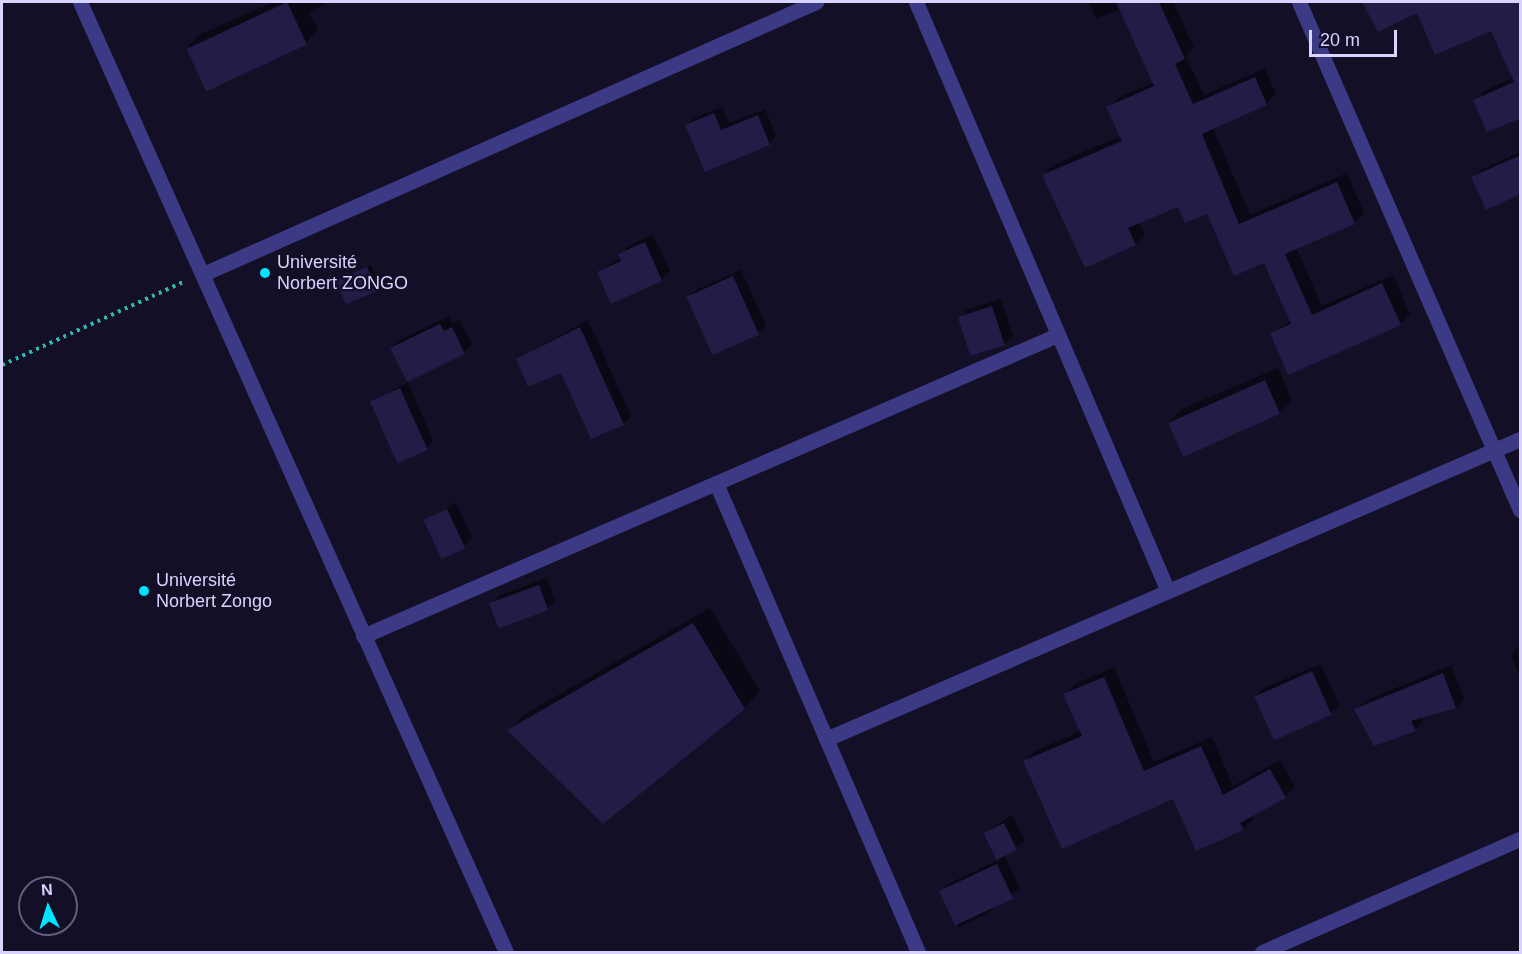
<!DOCTYPE html>
<meta charset="utf-8">
<style>
body{margin:0}
#map{position:relative;width:1522px;height:954px;overflow:hidden;background:#130f26;font-family:Arial,sans-serif}
div>[style]{position:absolute}
[style*='--x']{left:calc(var(--x)*1px);top:calc(var(--y)*1px);width:calc(var(--w)*1px);rotate:calc(var(--a)*1deg)}
.shadow>*{inset:0;background:#0007}
.building>*{inset:0;background:#241b47;transform-origin:0 0}
.path>*{height:4px;margin-top:-2px;transform-origin:0;background:repeating-linear-gradient(90deg,#2fb8b0 0 3px,transparent 0 7.5px)}
.minor>*{height:15px;margin:-7.5px;padding:0 7.5px;transform-origin:7.5px;border-radius:7.5px;background:#3d3a85}
.dots>*{width:16px;height:16px;translate:-50% -50%;box-sizing:border-box;border:3px solid #130f26;border-radius:50%}
span{translate:-50% -50%;white-space:nowrap;text-align:center;line-height:1.15;-webkit-text-stroke:4.5px #130f26;paint-order:stroke}
.poi-label{font-size:18px;color:#d9d4ff}
.left{translate:0 -50%;text-align:left}
.frame{position:absolute;inset:0;border:3px solid #d9d4ff;pointer-events:none}
.north{position:absolute;left:18px;top:876px;width:60px;height:60px;box-sizing:border-box;background:#130f26;border:2px solid #625e7d;border-radius:50%;rotate:356deg;font-size:16px;font-weight:700;line-height:24px;text-align:center;color:#d9d4ff}
.north::after{content:'';display:block;margin:auto;width:21px;height:27px;background:#00e5ff;clip-path:polygon(50% 0,100% 100%,50% 72%,0 100%)}
.scale{position:absolute;left:1309px;top:30px;width:88px;height:27px;box-sizing:border-box;border:3px solid #d9d4ff;border-top:0;padding-left:8px;font-size:18px;line-height:21px;white-space:nowrap;color:#d9d4ff;-webkit-text-stroke:4px #130f26;paint-order:stroke}
</style>
<div id="map">
<div class="shadow">
<div style="clip-path:polygon(274px 2px,328px 2px,309px 12px,318px 30px,306px 42px,187px 47px,199px 35px)"></div>
<div style="clip-path:polygon(1089px 2px,1173px 2px,1194px 48px,1186px 56px,1204px 95px,1265px 68px,1276px 94px,1266px 104px,1213px 128px,1250px 215px,1347px 173px,1364px 213px,1354px 223px,1296px 248px,1322px 306px,1393px 275px,1410px 314px,1400px 324px,1272px 334px,1291px 320px,1265px 261px,1208px 212px,1179px 205px,1139px 222px,1145px 234px,1135px 244px,1044px 175px,1053px 165px,1121px 136px,1108px 108px,1118px 98px,1154px 82px,1121px 9px,1096px 19px)"></div>
<div style="clip-path:polygon(1364px 2px,1520px 2px,1520px 116px,1475px 101px,1484px 91px,1513px 78px,1491px 29px,1418px 11px,1378px 30px)"></div>
<div style="clip-path:polygon(722px 107px,729px 123px,765px 109px,776px 136px,769px 144px,687px 126px,694px 118px)"></div>
<div style="clip-path:polygon(1520px 152px,1520px 193px,1473px 177px,1481px 170px)"></div>
<div style="clip-path:polygon(653px 235px,670px 271px,661px 280px,599px 272px,621px 257px,628px 246px)"></div>
<div style="clip-path:polygon(371px 265px,380px 285px,376px 289px,337px 282px)"></div>
<div style="clip-path:polygon(741px 270px,766px 325px,758px 333px,688px 297px,696px 290px)"></div>
<div style="clip-path:polygon(1001px 299px,1013px 336px,1004px 344px,960px 317px,968px 309px)"></div>
<div style="clip-path:polygon(449px 316px,452px 323px,460px 320px,472px 344px,464px 353px,391px 348px,400px 340px)"></div>
<div style="clip-path:polygon(588px 320px,631px 416px,623px 424px,562px 371px,517px 359px)"></div>
<div style="clip-path:polygon(1278px 368px,1292px 401px,1279px 413px,1169px 422px,1182px 409px)"></div>
<div style="clip-path:polygon(408px 382px,433px 441px,426px 449px,372px 402px)"></div>
<div style="clip-path:polygon(456px 502px,472px 538px,464px 546px,426px 523px)"></div>
<div style="clip-path:polygon(547px 578px,555px 601px,547px 609px,491px 604px,500px 595px)"></div>
<div style="clip-path:polygon(710px 608px,760px 691px,744px 708px,509px 730px,525px 714px)"></div>
<div style="clip-path:polygon(1518px 647px,1520px 647px,1520px 678px,1511px 655px)"></div>
<div style="clip-path:polygon(1321px 664px,1339px 705px,1331px 713px,1256px 696px,1264px 688px)"></div>
<div style="clip-path:polygon(1451px 665px,1464px 699px,1456px 707px,1421px 717px,1423px 721px,1415px 730px,1356px 709px,1365px 701px)"></div>
<div style="clip-path:polygon(1114px 667px,1154px 762px,1212px 737px,1233px 786px,1280px 760px,1295px 787px,1285px 797px,1252px 815px,1253px 819px,1243px 829px,1173px 797px,1024px 762px,1035px 751px,1081px 731px,1065px 694px,1075px 684px)"></div>
<div style="clip-path:polygon(1012px 815px,1025px 841px,1004px 855px,1020px 888px,983px 916px,958px 927px,941px 891px,950px 883px,998px 860px,985px 832px)"></div>
</div>
<div class="building">
<div style="left:287px;top:2px;width:47px;height:111px;rotate:65deg"></div>
<div style="clip-path:polygon(1116px 2px,1159px 2px,1185px 59px,1175px 64px,1193px 104px,1255px 77px,1267px 105px,1202px 134px,1239px 224px,1337px 182px,1355px 224px,1285px 254px,1312px 315px,1382px 283px,1401px 325px,1288px 375px,1270px 333px,1291px 324px,1264px 263px,1234px 276px,1207px 214px,1185px 223px,1178px 207px,1128px 228px,1136px 245px,1085px 268px,1042px 175px,1122px 141px,1106px 107px,1154px 86px)"></div>
<div style="clip-path:polygon(1362px 2px,1521px 2px,1521px 118px,1487px 132px,1473px 100px,1514px 82px,1491px 31px,1435px 55px,1417px 13px,1378px 32px)"></div>
<div style="clip-path:polygon(714px 113px,721px 130px,758px 115px,770px 145px,705px 172px,685px 125px)"></div>
<div style="clip-path:polygon(1521px 155px,1521px 194px,1486px 210px,1471px 177px)"></div>
<div style="clip-path:polygon(645px 242px,662px 281px,611px 304px,597px 272px,621px 261px,618px 254px)"></div>
<div style="left:367px;top:267px;width:26px;height:34px;rotate:67deg"></div>
<div style="left:733px;top:276px;width:64px;height:51px;rotate:66deg"></div>
<div style="left:992px;top:306px;width:41px;height:36px;rotate:72deg"></div>
<div style="clip-path:polygon(440px 324px,444px 331px,452px 327px,465px 354px,407px 382px,390px 348px)"></div>
<div style="clip-path:polygon(580px 327px,624px 425px,591px 439px,561px 373px,528px 387px,516px 359px)"></div>
<div style="left:1265px;top:380px;width:37px;height:106px;rotate:66deg"></div>
<div style="left:400px;top:388px;width:68px;height:33px;rotate:66deg"></div>
<div style="left:447px;top:509px;width:43px;height:26px;rotate:65deg"></div>
<div style="left:539px;top:585px;width:27px;height:53px;rotate:70deg"></div>
<div style="clip-path:polygon(693px 623px,745px 709px,603px 824px,507px 730px)"></div>
<div style="left:1312px;top:671px;width:48px;height:63px;rotate:66deg"></div>
<div style="clip-path:polygon(1443px 673px,1456px 708px,1411px 721px,1416px 731px,1374px 746px,1354px 709px)"></div>
<div style="clip-path:polygon(1104px 677px,1144px 771px,1201px 746px,1223px 795px,1270px 769px,1286px 798px,1240px 823px,1244px 830px,1196px 851px,1173px 799px,1062px 849px,1023px 761px,1082px 736px,1063px 694px)"></div>
<div style="left:1004px;top:823px;width:30px;height:23px;rotate:64deg"></div>
<div style="left:997px;top:864px;width:38px;height:64px;rotate:65deg"></div>
</div>
<div class="path">
<div style="--x:2;--y:365;--w:199;--a:-24.6"></div>
</div>
<div class="minor">
<div style="--x:80;--y:2;--w:1041;--a:65.85"></div>
<div style="--x:916;--y:2;--w:638;--a:66.85"></div>
<div style="--x:1299;--y:2;--w:554;--a:66.49"></div>
<div style="--x:203;--y:274;--w:671;--a:-23.93"></div>
<div style="--x:716;--y:483;--w:511;--a:66.7"></div>
<div style="--x:363;--y:636;--w:754;--a:-23.44"></div>
<div style="--x:826;--y:739;--w:756;--a:-23.38"></div>
<div style="--x:1262;--y:952;--w:282;--a:-23.7"></div>
</div>
<div class="dots">
<div style="left:265px;top:273px;background:#00e5ff"></div>
<div style="left:144px;top:591px;background:#00e5ff"></div>
</div>
<div class="poi-label">
<span class="left" style="left:277px;top:273px">Université<br>Norbert ZONGO</span>
<span class="left" style="left:156px;top:591px">Université<br>Norbert Zongo</span>
</div>
<div class="frame"></div>
<div class="north">N</div>
<div class="scale">20 m</div>
</div>
